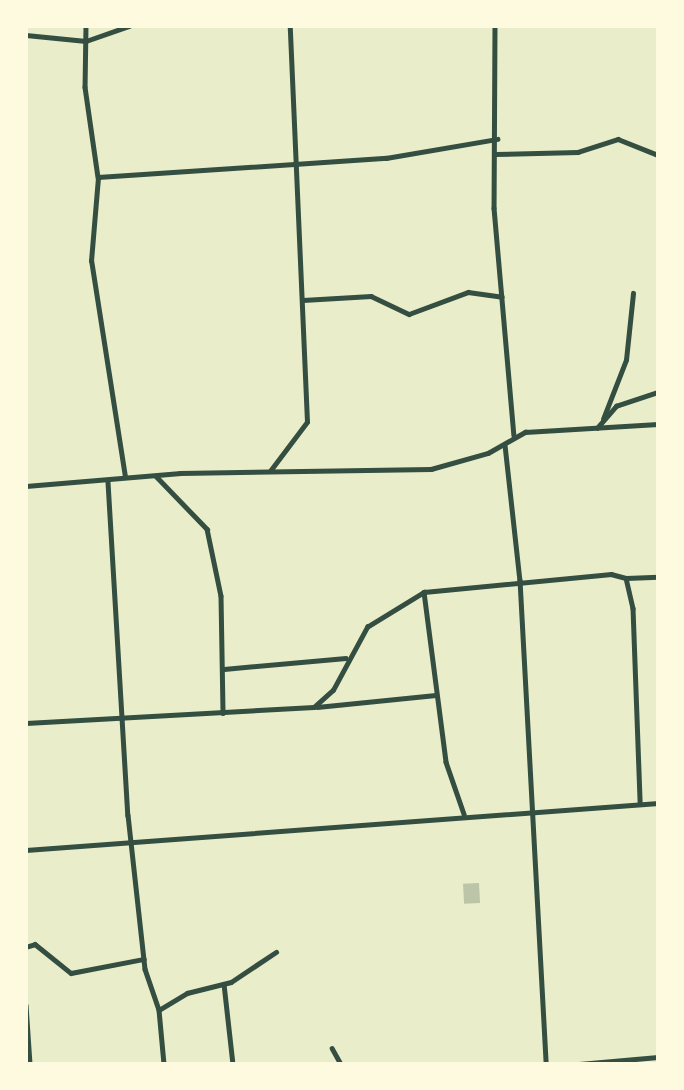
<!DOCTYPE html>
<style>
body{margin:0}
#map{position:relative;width:684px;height:1090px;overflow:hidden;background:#e9edc9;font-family:"PT Sans",sans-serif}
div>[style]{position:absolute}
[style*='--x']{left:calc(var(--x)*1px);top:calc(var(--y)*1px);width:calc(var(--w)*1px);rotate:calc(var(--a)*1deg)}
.building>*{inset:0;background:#bcc5a7;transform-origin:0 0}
.minor>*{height:4.5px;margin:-2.25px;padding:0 2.25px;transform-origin:2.25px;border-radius:2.25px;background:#344e41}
span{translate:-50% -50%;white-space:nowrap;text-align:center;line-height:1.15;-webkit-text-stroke:5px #fefae0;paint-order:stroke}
.frame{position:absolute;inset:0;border:28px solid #fefae0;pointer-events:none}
</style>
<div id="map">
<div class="building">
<div style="left:479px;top:883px;width:20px;height:16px;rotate:87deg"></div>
</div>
<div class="minor">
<div style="--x:86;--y:26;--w:61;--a:90.9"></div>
<div style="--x:85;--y:87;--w:91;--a:81.8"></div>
<div style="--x:495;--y:26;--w:182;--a:90.3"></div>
<div style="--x:494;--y:208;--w:228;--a:85"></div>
<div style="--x:26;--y:35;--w:60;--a:5.7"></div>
<div style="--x:86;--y:41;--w:46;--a:-19.2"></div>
<div style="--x:495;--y:154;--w:83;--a:-1.4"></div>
<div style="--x:578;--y:152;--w:42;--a:-18"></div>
<div style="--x:618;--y:139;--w:43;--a:21.8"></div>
<div style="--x:303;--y:300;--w:68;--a:-3.4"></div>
<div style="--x:371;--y:296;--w:42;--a:25.3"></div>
<div style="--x:409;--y:314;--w:63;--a:-20.4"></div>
<div style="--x:468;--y:292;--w:34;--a:8"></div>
<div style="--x:603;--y:419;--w:63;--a:-68.7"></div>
<div style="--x:626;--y:360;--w:67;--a:-84"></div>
<div style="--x:597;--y:428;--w:29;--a:-49"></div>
<div style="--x:616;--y:406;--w:44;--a:-18.4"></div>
<div style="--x:505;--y:445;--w:136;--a:83.7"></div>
<div style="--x:520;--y:580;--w:485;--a:86.9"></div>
<div style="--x:270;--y:471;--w:61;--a:-52.9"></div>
<div style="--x:307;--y:422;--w:396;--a:-92.5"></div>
<div style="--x:156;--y:476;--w:74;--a:46.1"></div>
<div style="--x:207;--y:529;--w:68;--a:78.2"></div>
<div style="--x:221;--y:596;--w:117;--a:89"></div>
<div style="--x:125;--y:477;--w:219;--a:-98.9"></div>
<div style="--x:91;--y:261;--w:84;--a:-85.2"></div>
<div style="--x:98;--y:177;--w:289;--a:-3.8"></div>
<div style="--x:386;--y:158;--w:113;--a:-9.7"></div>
<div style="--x:108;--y:482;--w:334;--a:86.6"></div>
<div style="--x:128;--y:815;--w:155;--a:83.7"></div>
<div style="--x:145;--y:969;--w:43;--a:71.1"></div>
<div style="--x:159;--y:1010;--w:54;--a:84.7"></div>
<div style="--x:26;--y:486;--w:155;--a:-4.8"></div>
<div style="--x:180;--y:473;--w:251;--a:-0.9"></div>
<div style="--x:431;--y:469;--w:59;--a:-15.7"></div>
<div style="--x:488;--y:453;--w:43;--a:-29.6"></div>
<div style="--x:525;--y:432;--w:133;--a:-3.4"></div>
<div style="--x:626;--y:578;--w:32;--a:-2"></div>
<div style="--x:424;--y:592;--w:171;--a:82.6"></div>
<div style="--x:446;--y:762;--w:55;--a:70.9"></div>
<div style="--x:224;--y:669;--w:122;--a:-5.2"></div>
<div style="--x:317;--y:707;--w:119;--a:-5.8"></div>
<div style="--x:26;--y:723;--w:288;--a:-3.2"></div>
<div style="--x:314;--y:707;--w:25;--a:-42"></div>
<div style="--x:333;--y:690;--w:72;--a:-61.6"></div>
<div style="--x:367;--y:627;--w:67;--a:-31.6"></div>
<div style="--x:424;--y:592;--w:188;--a:-5.5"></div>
<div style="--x:611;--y:574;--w:16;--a:15"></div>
<div style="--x:626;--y:578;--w:31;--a:77"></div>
<div style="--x:633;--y:608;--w:195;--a:87.9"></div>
<div style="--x:26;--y:850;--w:634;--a:-4.25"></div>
<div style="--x:26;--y:947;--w:9;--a:-18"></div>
<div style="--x:35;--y:944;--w:46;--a:38.9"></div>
<div style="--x:71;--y:973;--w:74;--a:-10.9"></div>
<div style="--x:224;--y:984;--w:81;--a:83.6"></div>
<div style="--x:26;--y:1005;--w:59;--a:86.1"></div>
<div style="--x:159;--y:1010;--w:33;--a:-31"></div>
<div style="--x:187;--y:993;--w:45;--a:-14"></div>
<div style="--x:231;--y:982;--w:54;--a:-33.7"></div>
<div style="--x:332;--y:1048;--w:18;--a:61"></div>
<div style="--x:579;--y:1064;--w:79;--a:-5.1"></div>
</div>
<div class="frame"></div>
</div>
